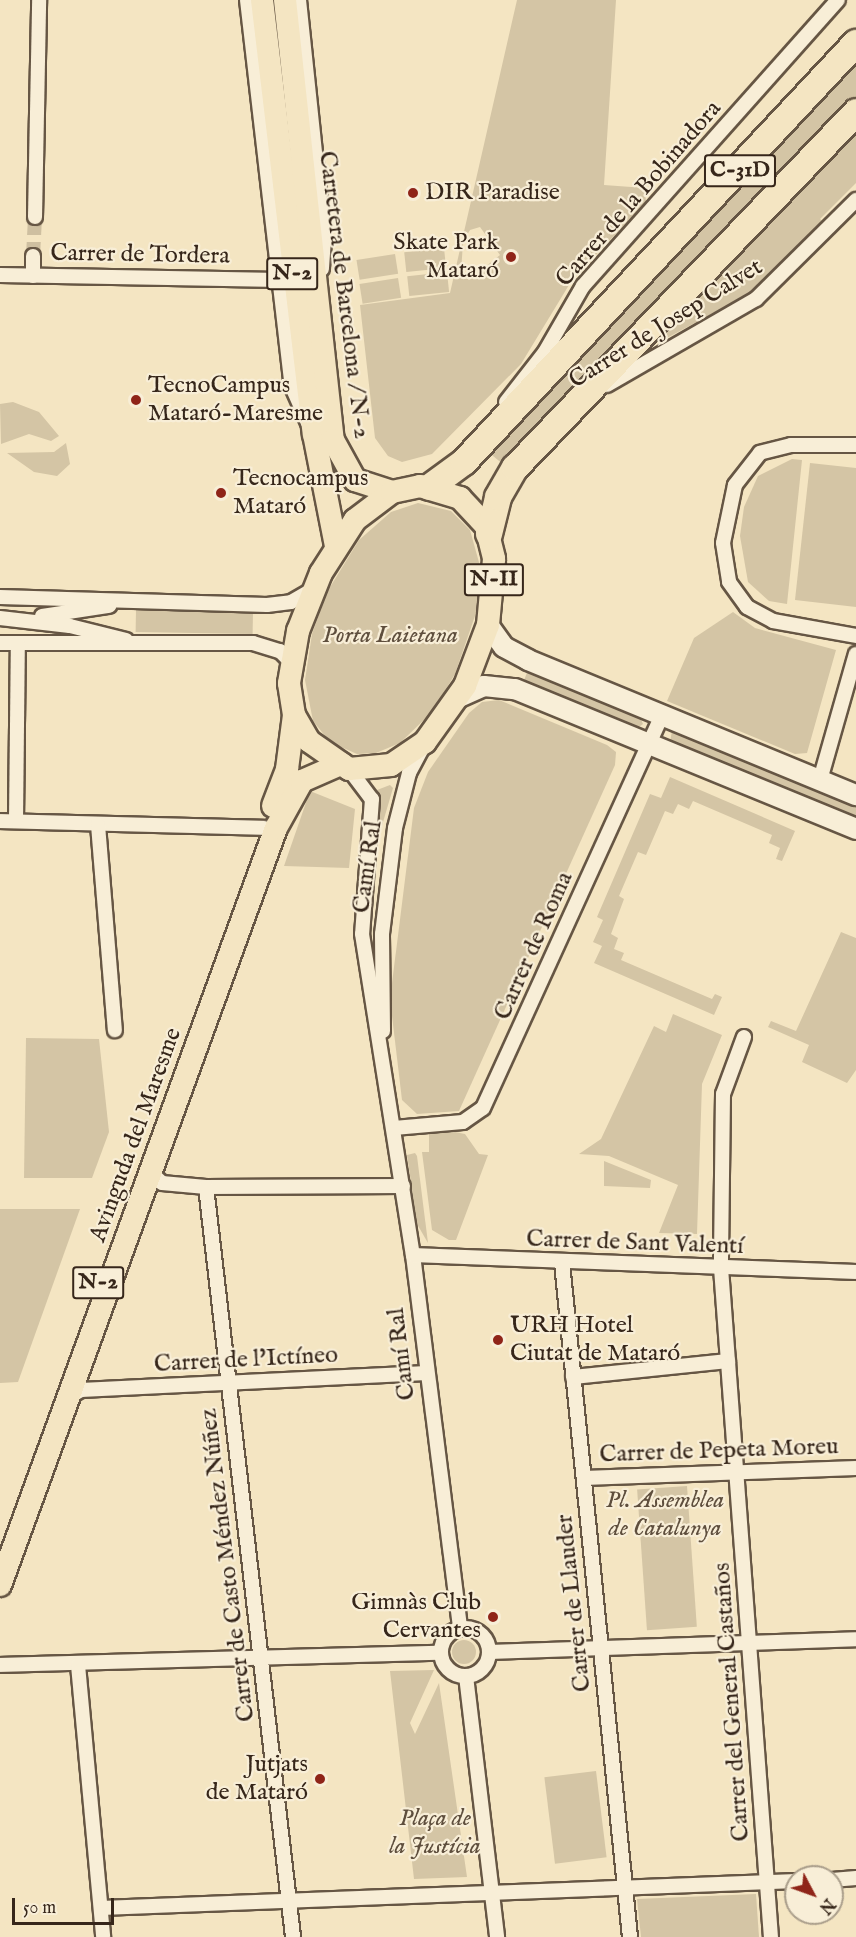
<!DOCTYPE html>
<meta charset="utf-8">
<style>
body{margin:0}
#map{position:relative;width:856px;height:1937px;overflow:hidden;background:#f4e5c2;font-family:"IM FELL English",serif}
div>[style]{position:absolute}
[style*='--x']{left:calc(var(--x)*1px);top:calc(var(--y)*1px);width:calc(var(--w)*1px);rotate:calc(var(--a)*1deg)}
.green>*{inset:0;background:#d4c5a5;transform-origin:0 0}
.round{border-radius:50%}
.street-tunnel>*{height:14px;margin-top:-7px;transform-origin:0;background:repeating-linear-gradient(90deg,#cebfa0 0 14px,transparent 0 21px)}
.roads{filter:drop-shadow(2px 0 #665644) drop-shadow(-2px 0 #665644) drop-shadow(0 2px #665644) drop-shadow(0 -2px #665644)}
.street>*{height:14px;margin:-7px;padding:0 7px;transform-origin:7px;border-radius:7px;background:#f8eed7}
.street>.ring{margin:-7px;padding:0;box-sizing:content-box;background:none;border:14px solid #f8eed7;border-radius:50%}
.secondary>*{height:20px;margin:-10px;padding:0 10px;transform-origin:10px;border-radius:10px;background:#f8eed7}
.primary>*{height:22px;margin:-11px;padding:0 11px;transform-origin:11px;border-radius:11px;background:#f4e5c2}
.highway>*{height:26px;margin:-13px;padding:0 13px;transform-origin:13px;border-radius:13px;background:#f4e5c2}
.dots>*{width:16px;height:16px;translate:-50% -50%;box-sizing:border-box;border:3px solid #f8eed7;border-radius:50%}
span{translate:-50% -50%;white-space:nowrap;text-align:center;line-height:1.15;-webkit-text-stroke:4.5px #f8eed7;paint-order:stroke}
.shield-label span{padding:2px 4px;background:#f8eed7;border:2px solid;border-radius:4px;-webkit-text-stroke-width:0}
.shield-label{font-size:22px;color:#36261a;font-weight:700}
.poi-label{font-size:24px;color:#36261a}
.left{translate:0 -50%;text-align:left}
.right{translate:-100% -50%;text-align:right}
.street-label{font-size:24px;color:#36261a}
.park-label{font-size:24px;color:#5e4e3d;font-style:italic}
.north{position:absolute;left:784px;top:1865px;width:60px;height:60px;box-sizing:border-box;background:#f8eed7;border:2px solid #aa9e8b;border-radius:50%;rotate:131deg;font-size:16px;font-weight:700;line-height:24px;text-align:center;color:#36261a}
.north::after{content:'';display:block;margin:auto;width:21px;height:27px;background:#8f2418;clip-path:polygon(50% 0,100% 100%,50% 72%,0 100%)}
.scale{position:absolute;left:12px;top:1898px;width:102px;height:27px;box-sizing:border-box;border:3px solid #36261a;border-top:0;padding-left:8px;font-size:18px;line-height:21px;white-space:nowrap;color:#36261a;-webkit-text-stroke:4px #f8eed7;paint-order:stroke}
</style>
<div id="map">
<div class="green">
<div style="clip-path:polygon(evenodd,517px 0,616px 0,604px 185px,645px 188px,646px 202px,572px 280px,521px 364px,432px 454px,402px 462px,388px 456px,375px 438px,360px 305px,450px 293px,517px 0,480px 227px,500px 255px,469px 280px,461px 273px,463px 242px,470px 230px,480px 227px)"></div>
<div style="clip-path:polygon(856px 60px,856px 101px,504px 465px,487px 451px)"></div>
<div style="clip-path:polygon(856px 133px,856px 183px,820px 219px,826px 224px,752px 292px,665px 339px,664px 333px)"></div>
<div style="left:444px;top:248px;width:20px;height:40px;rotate:84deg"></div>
<div style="left:395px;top:254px;width:20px;height:39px;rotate:81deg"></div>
<div style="left:447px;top:272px;width:20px;height:40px;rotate:84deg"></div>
<div style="left:398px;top:278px;width:20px;height:39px;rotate:81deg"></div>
<div style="clip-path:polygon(13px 402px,39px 412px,59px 436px,51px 441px,29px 434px,1px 444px,0 404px)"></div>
<div style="clip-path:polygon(66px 443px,70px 464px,57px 476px,34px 472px,7px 453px,54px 452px)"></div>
<div style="clip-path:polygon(792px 459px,802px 460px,787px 604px,769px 601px,748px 582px,740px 536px,744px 507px,758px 476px)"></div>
<div style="clip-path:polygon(810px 463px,856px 468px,856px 607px,795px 600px)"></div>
<div style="clip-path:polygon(418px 503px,451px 511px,470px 530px,480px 566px,476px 613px,455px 674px,433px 711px,400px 743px,376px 753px,357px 754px,330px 742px,313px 721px,305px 680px,312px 634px,327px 592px,359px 540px,391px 512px)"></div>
<div style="left:136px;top:610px;width:117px;height:22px;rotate:1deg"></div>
<div style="clip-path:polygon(733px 612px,755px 628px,836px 650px,807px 753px,795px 754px,667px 701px,694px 638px)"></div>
<div style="clip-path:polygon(528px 670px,640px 717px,643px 724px,636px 729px,523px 683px)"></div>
<div style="clip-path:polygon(499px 700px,607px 745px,616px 752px,615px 765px,459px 1111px,417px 1114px,402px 1100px,390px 999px,414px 808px,428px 772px,469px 713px,482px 702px)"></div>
<div style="clip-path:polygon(672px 731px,856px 806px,856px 820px,670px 742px)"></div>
<div style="clip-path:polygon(670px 777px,795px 831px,782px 861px,776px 859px,780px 848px,769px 843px,772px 835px,693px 801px,689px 809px,678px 804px,673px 814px,665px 811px,646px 855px,638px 852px,619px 896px,624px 899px,611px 934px,618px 938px,614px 949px,624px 953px,621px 960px,712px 999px,715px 994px,722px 997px,714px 1015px,594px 963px,602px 946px,593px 942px,603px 920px,597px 917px,650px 794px,661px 798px)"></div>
<div style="clip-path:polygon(390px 785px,393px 788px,374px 853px,377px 790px)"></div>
<div style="clip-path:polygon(310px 791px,355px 809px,349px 868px,284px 866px)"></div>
<div style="clip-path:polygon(841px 932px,856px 938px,856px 1070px,847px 1083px,802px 1062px,809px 1045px,768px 1027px,771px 1021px,796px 1031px)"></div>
<div style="clip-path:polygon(673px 1014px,722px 1035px,702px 1084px,697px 1234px,659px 1233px,678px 1185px,609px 1156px,579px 1154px,601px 1139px,654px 1026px,666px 1032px)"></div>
<div style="clip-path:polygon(26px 1038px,99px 1039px,109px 1132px,92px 1178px,24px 1178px)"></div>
<div style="clip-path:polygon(455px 1132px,465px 1134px,479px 1154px,488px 1155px,456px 1240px,449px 1240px,432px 1230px,422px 1152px,429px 1152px,429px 1134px)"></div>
<div style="clip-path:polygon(415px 1153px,417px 1156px,428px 1243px,417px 1224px,407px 1155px)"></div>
<div style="clip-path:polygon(604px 1161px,651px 1180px,650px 1188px,604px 1186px)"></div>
<div style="clip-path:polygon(0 1209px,80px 1209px,18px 1382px,0 1383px)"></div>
<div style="left:687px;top:1486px;width:141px;height:50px;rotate:86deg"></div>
<div class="round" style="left:452px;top:1640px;width:24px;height:24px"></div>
<div style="clip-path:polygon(434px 1670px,410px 1723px,415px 1734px,439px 1683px,467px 1877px,414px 1879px,390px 1671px)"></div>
<div style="left:596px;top:1771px;width:87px;height:52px;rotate:83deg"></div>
<div style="clip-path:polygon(756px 1894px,759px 1937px,641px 1937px,637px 1899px)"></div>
</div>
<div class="street-tunnel">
<div style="--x:33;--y:256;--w:39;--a:-87"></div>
</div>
<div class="roads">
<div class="street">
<div style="--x:247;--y:0;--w:390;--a:83.4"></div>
<div style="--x:292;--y:387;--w:39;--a:66"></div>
<div style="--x:299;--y:0;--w:240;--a:84"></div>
<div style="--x:324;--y:239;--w:30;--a:94"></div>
<div style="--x:35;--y:217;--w:217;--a:-88.9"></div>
<div style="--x:0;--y:275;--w:280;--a:1"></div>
<div style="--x:33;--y:276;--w:20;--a:-90"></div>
<div style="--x:607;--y:385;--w:172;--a:-30"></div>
<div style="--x:756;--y:299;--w:141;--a:-44.7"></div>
<div style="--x:506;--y:402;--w:63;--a:-52"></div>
<div style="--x:545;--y:352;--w:76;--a:-60.1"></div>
<div style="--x:583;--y:286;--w:383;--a:-48.3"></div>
<div style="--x:856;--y:445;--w:65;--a:180"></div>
<div style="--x:791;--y:445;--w:32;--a:166"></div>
<div style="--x:760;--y:453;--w:41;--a:128"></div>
<div style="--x:735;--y:485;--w:59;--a:101.7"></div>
<div style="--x:723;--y:543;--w:39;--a:81"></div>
<div style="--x:729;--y:582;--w:31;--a:54"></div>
<div style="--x:747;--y:607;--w:30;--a:28"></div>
<div style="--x:773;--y:621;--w:84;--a:10.2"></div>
<div style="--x:0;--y:597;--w:267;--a:1.7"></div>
<div style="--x:267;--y:605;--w:24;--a:-7"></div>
<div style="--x:291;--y:602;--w:24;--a:-30"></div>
<div style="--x:42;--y:616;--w:68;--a:-8.5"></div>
<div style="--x:0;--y:618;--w:70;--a:6.5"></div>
<div style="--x:70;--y:626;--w:58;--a:14"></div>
<div style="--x:0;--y:643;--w:253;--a:0"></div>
<div style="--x:253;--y:643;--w:28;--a:17"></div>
<div style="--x:280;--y:651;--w:17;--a:45"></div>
<div style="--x:349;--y:769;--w:38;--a:53"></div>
<div style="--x:372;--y:799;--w:135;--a:94.2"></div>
<div style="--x:362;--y:934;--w:325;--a:81"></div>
<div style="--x:413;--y:1255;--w:376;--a:82.8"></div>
<div style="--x:820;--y:780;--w:131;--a:-74.1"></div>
<div style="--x:0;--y:821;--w:264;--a:1.5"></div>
<div style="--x:16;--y:821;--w:178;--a:-89.4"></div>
<div style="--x:98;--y:825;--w:206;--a:85.3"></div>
<div style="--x:383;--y:1031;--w:97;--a:-90.6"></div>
<div style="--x:382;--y:934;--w:107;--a:-83"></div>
<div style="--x:395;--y:828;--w:57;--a:-75.7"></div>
<div style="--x:409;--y:773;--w:30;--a:-62"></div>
<div style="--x:744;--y:1037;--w:61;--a:110.2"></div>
<div style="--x:723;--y:1094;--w:174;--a:90.7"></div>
<div style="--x:721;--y:1268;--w:671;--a:85.73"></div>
<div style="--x:394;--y:1128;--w:69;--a:-5"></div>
<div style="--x:463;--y:1122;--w:24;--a:-35"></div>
<div style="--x:483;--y:1108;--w:432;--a:-65.5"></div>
<div style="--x:151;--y:1173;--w:15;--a:42"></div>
<div style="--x:162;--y:1183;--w:44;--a:5.2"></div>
<div style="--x:206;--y:1187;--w:197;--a:-0.3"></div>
<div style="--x:206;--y:1187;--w:755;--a:83.38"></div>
<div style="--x:413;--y:1255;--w:443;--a:2.2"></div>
<div style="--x:562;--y:1263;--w:677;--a:84.24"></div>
<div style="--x:573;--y:1377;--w:156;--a:-5.9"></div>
<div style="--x:69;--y:1397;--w:14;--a:-30"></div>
<div style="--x:81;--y:1390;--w:346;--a:-2.8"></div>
<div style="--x:584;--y:1478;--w:272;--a:-2.1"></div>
<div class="ring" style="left:441px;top:1628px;width:34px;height:34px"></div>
<div style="--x:489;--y:1652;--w:367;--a:-2"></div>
<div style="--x:0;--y:1665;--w:440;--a:-1.6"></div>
<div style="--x:78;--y:1665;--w:273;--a:84.7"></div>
<div style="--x:466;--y:1676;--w:263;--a:83.2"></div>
<div style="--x:832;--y:1880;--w:24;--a:-5"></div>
<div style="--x:101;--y:1908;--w:696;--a:-2.22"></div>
</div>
<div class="secondary">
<div style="--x:488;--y:625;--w:27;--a:54"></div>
<div style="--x:504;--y:647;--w:27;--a:28"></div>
<div style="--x:528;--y:660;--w:355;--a:22.4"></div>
<div style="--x:459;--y:697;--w:27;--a:-24"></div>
<div style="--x:484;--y:686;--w:31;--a:6"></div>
<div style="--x:515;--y:689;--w:369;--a:22.3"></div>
</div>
<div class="primary">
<div style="--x:262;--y:0;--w:437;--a:83.2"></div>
<div style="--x:314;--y:434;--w:114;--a:78.9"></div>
<div style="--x:285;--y:0;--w:443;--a:83.8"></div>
<div style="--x:333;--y:440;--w:46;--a:61.2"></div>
<div style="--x:355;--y:480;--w:39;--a:18"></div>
<div style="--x:420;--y:486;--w:42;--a:16.7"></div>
<div style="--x:460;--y:498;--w:38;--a:47"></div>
<div style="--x:486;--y:526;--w:34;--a:76"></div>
<div style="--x:494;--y:559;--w:66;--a:95.2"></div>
<div style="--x:488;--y:625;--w:65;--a:110.7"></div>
<div style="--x:465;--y:686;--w:69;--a:125.5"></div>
<div style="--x:425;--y:742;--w:41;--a:145.9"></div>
<div style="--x:391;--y:765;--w:42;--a:174.6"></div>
<div style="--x:349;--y:769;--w:49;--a:-145"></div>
<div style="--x:309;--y:741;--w:30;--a:-120"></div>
<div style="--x:294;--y:715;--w:32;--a:-99"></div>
<div style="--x:289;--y:683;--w:53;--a:-80.2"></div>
<div style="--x:298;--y:631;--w:62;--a:-68.4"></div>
<div style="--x:321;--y:573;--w:63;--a:-57.3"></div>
<div style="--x:355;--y:520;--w:46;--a:-37.1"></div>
<div style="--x:392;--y:492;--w:29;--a:-12"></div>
<div style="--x:273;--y:806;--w:40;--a:-69"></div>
<div style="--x:287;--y:769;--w:54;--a:-82.6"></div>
<div style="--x:0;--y:1585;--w:806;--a:-69.97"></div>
<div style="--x:276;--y:828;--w:54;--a:-61"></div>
<div style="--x:302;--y:781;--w:43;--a:-23.6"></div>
</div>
<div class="highway">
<div style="--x:430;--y:487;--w:42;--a:-36.3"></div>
<div style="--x:464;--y:462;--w:574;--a:-46.91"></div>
<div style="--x:489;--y:534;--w:38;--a:-76"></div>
<div style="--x:498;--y:497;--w:34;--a:-60"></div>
<div style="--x:515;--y:468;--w:493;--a:-46.2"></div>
</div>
</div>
<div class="dots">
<div style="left:413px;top:193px;background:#8f2418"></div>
<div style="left:511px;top:257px;background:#8f2418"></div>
<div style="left:136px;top:400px;background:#8f2418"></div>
<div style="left:221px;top:493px;background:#8f2418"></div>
<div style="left:498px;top:1340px;background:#8f2418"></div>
<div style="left:493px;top:1617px;background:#8f2418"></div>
<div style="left:320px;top:1779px;background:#8f2418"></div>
</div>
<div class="shield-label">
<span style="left:740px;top:171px">C-31D</span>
<span style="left:292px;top:274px">N-2</span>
<span style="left:494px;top:580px">N-II</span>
<span style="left:98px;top:1283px">N-2</span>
</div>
<div class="poi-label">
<span class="left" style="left:425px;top:193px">DIR Paradise</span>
<span class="right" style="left:499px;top:257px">Skate Park<br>Mataró</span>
<span class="left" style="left:148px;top:400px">TecnoCampus<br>Mataró-Maresme</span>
<span class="left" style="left:233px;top:493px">Tecnocampus<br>Mataró</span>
<span class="left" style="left:510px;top:1340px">URH Hotel<br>Ciutat de Mataró</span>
<span class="right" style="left:481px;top:1617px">Gimnàs Club<br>Cervantes</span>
<span class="right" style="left:308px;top:1779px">Jutjats<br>de Mataró</span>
</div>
<div class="street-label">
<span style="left:639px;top:194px;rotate:-49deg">Carrer de la Bobinadora</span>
<span style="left:140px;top:255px;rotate:1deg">Carrer de Tordera</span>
<span style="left:344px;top:295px;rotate:83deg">Carretera de Barcelona / N-2</span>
<span style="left:666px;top:324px;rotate:-32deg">Carrer de Josep Calvet</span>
<span style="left:368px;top:867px;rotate:-82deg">Camí Ral</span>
<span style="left:534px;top:946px;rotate:-66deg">Carrer de Roma</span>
<span style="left:136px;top:1135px;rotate:-70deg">Avinguda del Maresme</span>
<span style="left:635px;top:1243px;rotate:2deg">Carrer de Sant Valentí</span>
<span style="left:402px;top:1354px;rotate:-97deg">Camí Ral</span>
<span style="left:246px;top:1360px;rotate:-3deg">Carrer de l'Ictíneo</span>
<span style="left:719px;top:1451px;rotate:-2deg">Carrer de Pepeta Moreu</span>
<span style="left:228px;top:1565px;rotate:-97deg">Carrer de Casto Méndez Núñez</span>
<span style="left:574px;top:1603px;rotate:-96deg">Carrer de Llauder</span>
<span style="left:732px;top:1702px;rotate:-94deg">Carrer del General Castaños</span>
</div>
<div class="park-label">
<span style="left:390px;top:636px">Porta Laietana</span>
<span style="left:665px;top:1515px">Pl. Assemblea<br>de Catalunya</span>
<span style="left:435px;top:1833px">Plaça de<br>la Justícia</span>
</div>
<div class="north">N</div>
<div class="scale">50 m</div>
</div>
